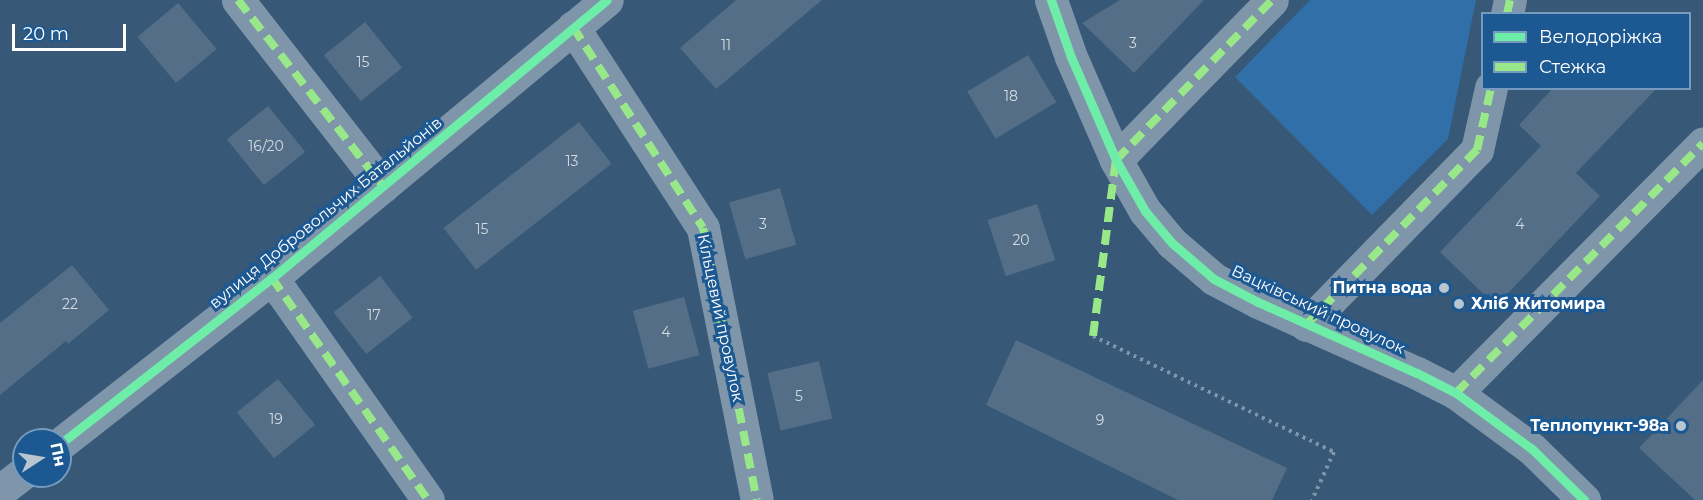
<!DOCTYPE html>
<meta charset="utf-8">
<style>
body{margin:0}
#map{position:relative;width:1703px;height:500px;overflow:hidden;background:#375877;font-family:Montserrat,sans-serif}
div>[style]{position:absolute}
[style*='--x']{left:calc(var(--x)*1px);top:calc(var(--y)*1px);width:calc(var(--w)*1px);rotate:calc(var(--a)*1deg)}
.green>*{inset:0;background:#306fa8}
.building>*{inset:0;background:#536e86;transform-origin:0 0}
.path>*{height:4px;margin-top:-2px;transform-origin:0;background:repeating-linear-gradient(90deg,#7f95aa 0 3px,transparent 0 7.5px)}
.street>*{height:33px;margin:-16.5px;padding:0 16.5px;transform-origin:16.5px;border-radius:16.5px;background:#7f95aa}
.quiet>*{height:8px;margin-top:-4px;transform-origin:0;background:repeating-linear-gradient(90deg,#98e88a 0 15px,transparent 0 23px)}
.cycleway>*{height:9px;margin:-4.5px;padding:0 4.5px;transform-origin:4.5px;border-radius:4.5px;background:#6deda7}
.dots>*{width:16px;height:16px;translate:-50% -50%;box-sizing:border-box;border:3px solid #1c5992;border-radius:50%}
span{translate:-50% -50%;white-space:nowrap;text-align:center;line-height:1.15;-webkit-text-stroke:6px #1c5992;paint-order:stroke}
.number-label{font-size:14px;color:#d4dbe1}
.number-label span{-webkit-text-stroke-width:0}
.street-label{font-size:16px;color:#fff}
.poi-label{font-size:16px;color:#fff;font-weight:700}
.right{translate:-100% -50%;text-align:right}
.left{translate:0 -50%;text-align:left}
.legend{position:absolute;left:1481px;top:12px;width:210px;height:78px;box-sizing:border-box;background:#1c5992;border:2px solid #779bbe;margin:0;padding:8px 10px;list-style:none;font-size:18px;color:#fff}
.legend li{display:flex;align-items:center;gap:12px;height:30px}
.legend b{width:30px;border:2px solid #779bbe}
.north{position:absolute;left:12px;top:428px;width:60px;height:60px;box-sizing:border-box;background:#1c5992;border:2px solid #779bbe;border-radius:50%;rotate:78deg;font-size:16px;font-weight:700;line-height:24px;text-align:center;color:#fff}
.north::after{content:'';display:block;margin:auto;width:21px;height:27px;background:#b9c5cf;clip-path:polygon(50% 0,100% 100%,50% 72%,0 100%)}
.scale{position:absolute;left:12px;top:24px;width:114px;height:27px;box-sizing:border-box;border:3px solid #fff;border-top:0;padding-left:8px;font-size:18px;line-height:21px;white-space:nowrap;color:#fff;-webkit-text-stroke:4px #1c5992;paint-order:stroke}
</style>
<div id="map">
<div class="green">
<div style="clip-path:polygon(1310px 0,1476px 0,1448px 139px,1372px 215px,1235px 77px)"></div>
</div>
<div class="building">
<div style="clip-path:polygon(736px 0,822px 0,716px 89px,680px 48px)"></div>
<div style="clip-path:polygon(1120px 0,1204px 0,1134px 73px,1082px 23px)"></div>
<div style="left:178px;top:3px;width:60px;height:53px;rotate:50deg"></div>
<div style="left:365px;top:22px;width:59px;height:53px;rotate:51deg"></div>
<div style="left:1028px;top:55px;width:55px;height:71px;rotate:59deg"></div>
<div style="clip-path:polygon(1553px 88px,1657px 88px,1576px 173px,1600px 196px,1496px 306px,1440px 252px,1541px 146px,1519px 125px)"></div>
<div style="left:268px;top:106px;width:59px;height:53px;rotate:51deg"></div>
<div style="left:579px;top:122px;width:53px;height:172px;rotate:52deg"></div>
<div style="left:780px;top:188px;width:59px;height:53px;rotate:74deg"></div>
<div style="left:1037px;top:204px;width:59px;height:52px;rotate:72deg"></div>
<div style="clip-path:polygon(72px 265px,109px 310px,68px 344px,66px 341px,0 395px,0 323px)"></div>
<div style="left:380px;top:276px;width:53px;height:59px;rotate:52deg"></div>
<div style="left:684px;top:297px;width:60px;height:53px;rotate:75deg"></div>
<div style="clip-path:polygon(1016px 340px,1287px 468px,1272px 500px,1178px 500px,986px 405px)"></div>
<div style="left:819px;top:361px;width:59px;height:53px;rotate:77deg"></div>
<div style="left:278px;top:379px;width:59px;height:53px;rotate:51deg"></div>
<div style="clip-path:polygon(1703px 380px,1703px 500px,1695px 500px,1639px 448px)"></div>
</div>
<div class="path">
<div style="--x:1093;--y:336;--w:267;--a:25.7"></div>
<div style="--x:1334;--y:452;--w:53;--a:114.6"></div>
</div>
<div class="street">
<div style="--x:238;--y:0;--w:236;--a:52.1"></div>
<div style="--x:1051;--y:0;--w:60;--a:70.7"></div>
<div style="--x:1071;--y:57;--w:112;--a:66.4"></div>
<div style="--x:1116;--y:160;--w:59;--a:60.4"></div>
<div style="--x:1145;--y:211;--w:42;--a:49.8"></div>
<div style="--x:1172;--y:243;--w:55;--a:40.6"></div>
<div style="--x:1214;--y:279;--w:50;--a:27.6"></div>
<div style="--x:1258;--y:302;--w:174;--a:24.1"></div>
<div style="--x:1417;--y:373;--w:44;--a:27.1"></div>
<div style="--x:1456;--y:393;--w:94;--a:36.4"></div>
<div style="--x:1532;--y:449;--w:73;--a:44.4"></div>
<div style="--x:1507;--y:14;--w:14;--a:-78"></div>
<div style="--x:573;--y:27;--w:239;--a:57.1"></div>
<div style="--x:703;--y:228;--w:277;--a:78.8"></div>
<div style="--x:1116;--y:160;--w:223;--a:-45.7"></div>
<div style="--x:272;--y:278;--w:271;--a:54.9"></div>
<div style="--x:1306;--y:325;--w:245;--a:-45.7"></div>
<div style="--x:1477;--y:150;--w:64;--a:-77.3"></div>
<div style="--x:1456;--y:393;--w:351;--a:-45.3"></div>
<div style="--x:60;--y:444;--w:269;--a:-38.1"></div>
<div style="--x:272;--y:278;--w:435;--a:-39.7"></div>
<div style="--x:0;--y:491;--w:31;--a:-38"></div>
</div>
<div class="quiet">
<div style="--x:238;--y:0;--w:236;--a:52.1"></div>
<div style="--x:1507;--y:14;--w:14;--a:-78"></div>
<div style="--x:573;--y:27;--w:239;--a:57.1"></div>
<div style="--x:703;--y:228;--w:277;--a:78.8"></div>
<div style="--x:272;--y:278;--w:271;--a:54.9"></div>
<div style="--x:1306;--y:325;--w:245;--a:-45.7"></div>
<div style="--x:1477;--y:150;--w:64;--a:-77.3"></div>
<div style="--x:1093;--y:336;--w:177;--a:-82.6"></div>
<div style="--x:1116;--y:160;--w:223;--a:-45.7"></div>
<div style="--x:1456;--y:393;--w:351;--a:-45.3"></div>
</div>
<div class="cycleway">
<div style="--x:1051;--y:0;--w:60;--a:70.7"></div>
<div style="--x:1071;--y:57;--w:112;--a:66.4"></div>
<div style="--x:1116;--y:160;--w:59;--a:60.4"></div>
<div style="--x:1145;--y:211;--w:42;--a:49.8"></div>
<div style="--x:1172;--y:243;--w:55;--a:40.6"></div>
<div style="--x:1214;--y:279;--w:50;--a:27.6"></div>
<div style="--x:1258;--y:302;--w:174;--a:24.1"></div>
<div style="--x:1417;--y:373;--w:44;--a:27.1"></div>
<div style="--x:1456;--y:393;--w:94;--a:36.4"></div>
<div style="--x:1532;--y:449;--w:73;--a:44.4"></div>
<div style="--x:60;--y:444;--w:269;--a:-38.1"></div>
<div style="--x:272;--y:278;--w:435;--a:-39.7"></div>
</div>
<div class="dots">
<div style="left:1444px;top:288px;background:#b9c5cf"></div>
<div style="left:1459px;top:304px;background:#b9c5cf"></div>
<div style="left:1681px;top:426px;background:#b9c5cf"></div>
</div>
<div class="number-label">
<span style="left:1133px;top:43px">3</span>
<span style="left:726px;top:45px">11</span>
<span style="left:363px;top:62px">15</span>
<span style="left:1011px;top:96px">18</span>
<span style="left:266px;top:146px">16/20</span>
<span style="left:572px;top:161px">13</span>
<span style="left:763px;top:224px">3</span>
<span style="left:1520px;top:224px">4</span>
<span style="left:482px;top:229px">15</span>
<span style="left:1021px;top:240px">20</span>
<span style="left:70px;top:304px">22</span>
<span style="left:374px;top:315px">17</span>
<span style="left:666px;top:332px">4</span>
<span style="left:799px;top:396px">5</span>
<span style="left:276px;top:419px">19</span>
<span style="left:1100px;top:420px">9</span>
</div>
<div class="street-label">
<span style="left:326px;top:213px;rotate:-39deg">вулиця Добровольчих Батальйонів</span>
<span style="left:1318px;top:310px;rotate:25deg">Вацківський провулок</span>
<span style="left:720px;top:318px;rotate:78deg">Кільцевий провулок</span>
</div>
<div class="poi-label">
<span class="right" style="left:1432px;top:288px">Питна вода</span>
<span class="left" style="left:1471px;top:304px">Хліб Житомира</span>
<span class="right" style="left:1669px;top:426px">Теплопункт-98а</span>
</div>
<ul class="legend">
<li><b style="height:8px;background:#6deda7"></b>Велодоріжка</li>
<li><b style="height:8px;background:#98e88a"></b>Стежка</li>
</ul>
<div class="north">Пн</div>
<div class="scale">20 m</div>
</div>
